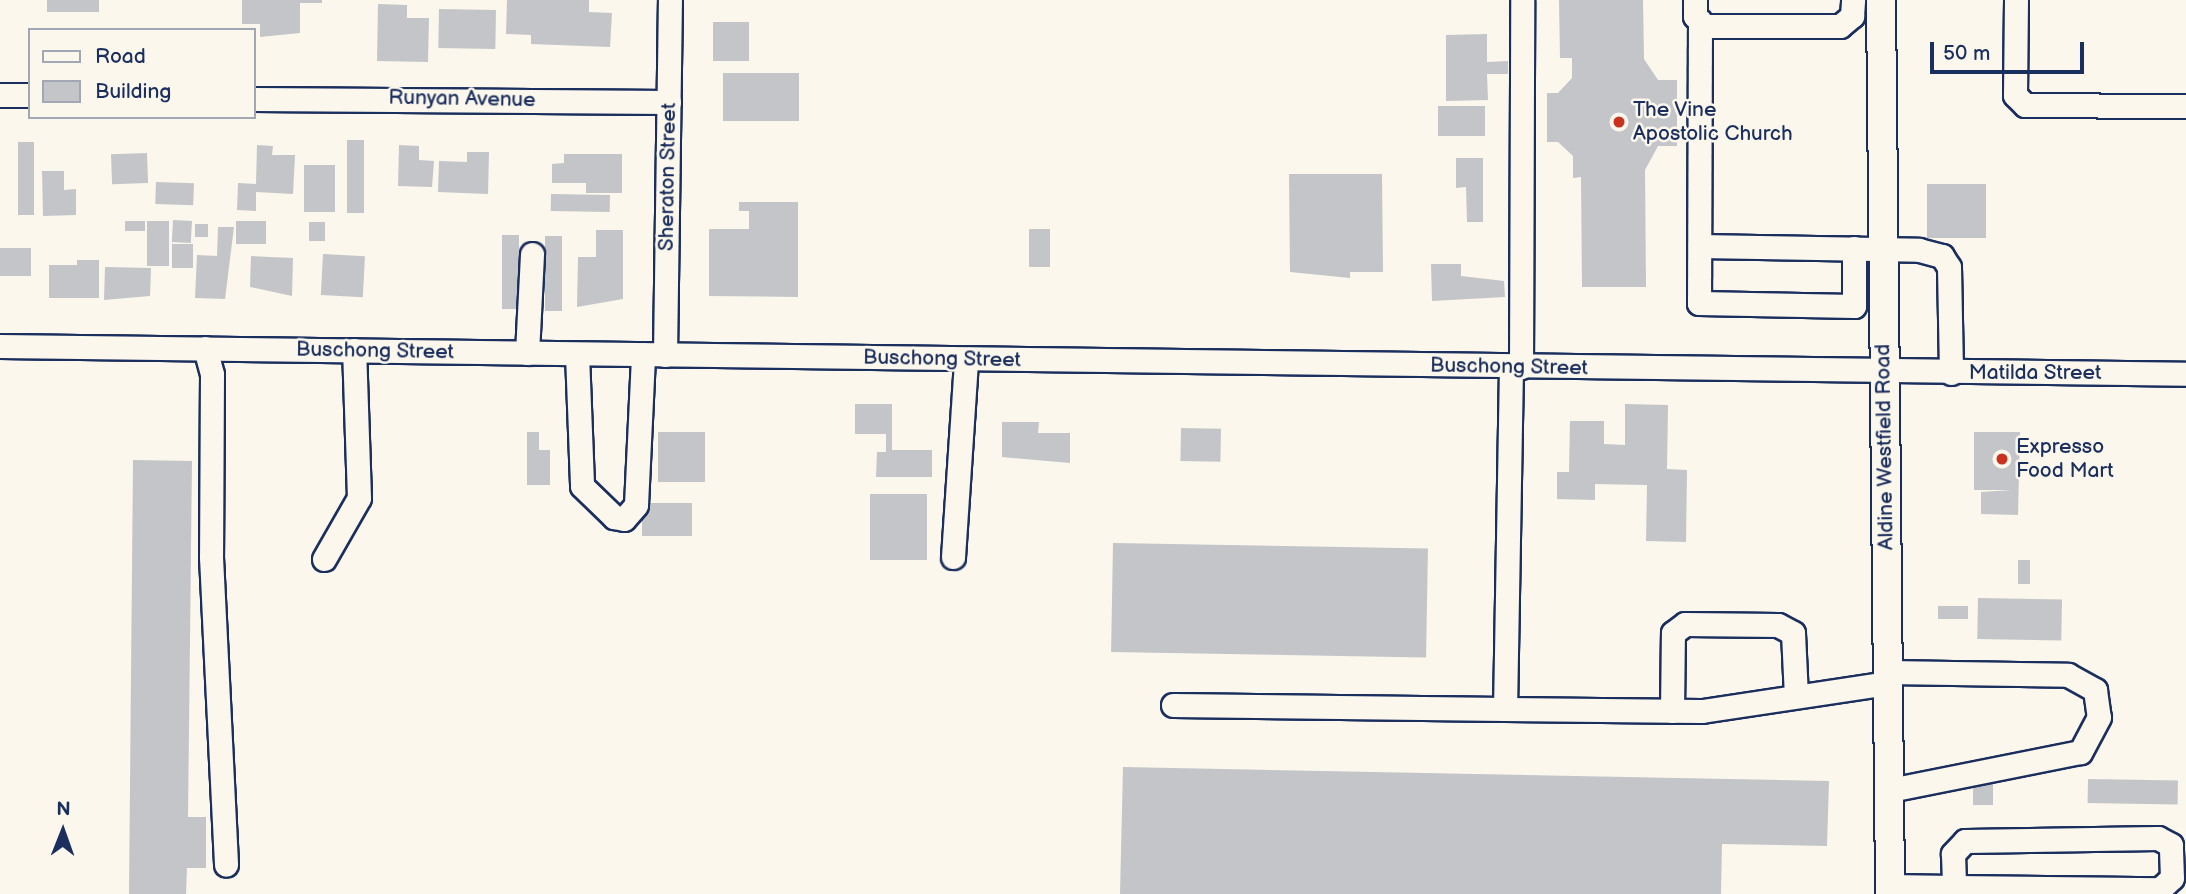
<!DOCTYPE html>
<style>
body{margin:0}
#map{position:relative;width:2186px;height:894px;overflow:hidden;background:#fbf7ec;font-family:"Balsamiq Sans",sans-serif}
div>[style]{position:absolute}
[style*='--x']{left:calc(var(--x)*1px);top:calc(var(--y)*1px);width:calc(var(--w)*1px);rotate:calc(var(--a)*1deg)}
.building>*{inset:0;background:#c3c5c9;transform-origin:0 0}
.roads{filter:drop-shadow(2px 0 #1b2f5e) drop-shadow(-2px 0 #1b2f5e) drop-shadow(0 2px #1b2f5e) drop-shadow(0 -2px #1b2f5e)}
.minor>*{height:23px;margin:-11.5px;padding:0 11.5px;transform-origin:11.5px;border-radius:11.5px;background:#fbf7ec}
.major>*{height:28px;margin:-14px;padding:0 14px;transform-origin:14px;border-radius:14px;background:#fbf7ec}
.dots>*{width:19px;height:19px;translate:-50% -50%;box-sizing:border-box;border:4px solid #fbf7ec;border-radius:50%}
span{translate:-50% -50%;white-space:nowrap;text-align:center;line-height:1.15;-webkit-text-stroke:5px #fbf7ec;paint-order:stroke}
.street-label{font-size:21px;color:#1b2f5e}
.poi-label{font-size:21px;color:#1b2f5e}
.left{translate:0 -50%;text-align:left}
.legend{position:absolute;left:28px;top:28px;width:228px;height:91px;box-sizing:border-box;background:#fbf7ec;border:2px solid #a1a7b3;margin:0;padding:9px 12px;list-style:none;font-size:21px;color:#1b2f5e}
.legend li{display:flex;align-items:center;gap:14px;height:35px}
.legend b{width:35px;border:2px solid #a1a7b3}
.north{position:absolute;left:28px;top:796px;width:70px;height:70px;-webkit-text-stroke:5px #fbf7ec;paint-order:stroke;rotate:1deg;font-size:19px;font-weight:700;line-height:28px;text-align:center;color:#1b2f5e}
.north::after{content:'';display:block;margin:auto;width:24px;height:32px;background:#1b2f5e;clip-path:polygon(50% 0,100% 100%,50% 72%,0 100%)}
.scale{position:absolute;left:1930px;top:42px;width:154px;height:32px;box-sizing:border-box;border:4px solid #1b2f5e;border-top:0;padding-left:9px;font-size:21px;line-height:24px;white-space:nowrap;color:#1b2f5e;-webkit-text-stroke:5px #fbf7ec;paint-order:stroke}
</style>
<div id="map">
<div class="building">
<div style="left:47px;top:0;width:52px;height:12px"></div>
<div style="clip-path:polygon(242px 0,322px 0,322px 3px,300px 3px,300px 33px,260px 37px,260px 24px,242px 24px)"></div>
<div style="clip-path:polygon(507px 0,589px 0,589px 12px,612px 13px,610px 47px,531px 44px,531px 35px,506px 34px)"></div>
<div style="clip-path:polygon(1559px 0,1643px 0,1644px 59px,1658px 80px,1677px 80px,1677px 146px,1658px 146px,1645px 170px,1646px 287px,1582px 287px,1581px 177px,1573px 178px,1573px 156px,1558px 142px,1547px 142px,1547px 93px,1558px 93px,1572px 78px,1572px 58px,1560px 58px)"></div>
<div style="clip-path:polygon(378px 4px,407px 5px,407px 18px,429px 18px,428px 62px,377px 61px)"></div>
<div style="left:439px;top:9px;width:57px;height:39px;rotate:1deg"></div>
<div style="left:713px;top:22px;width:36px;height:39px"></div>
<div style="clip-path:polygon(1487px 34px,1487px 62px,1508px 61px,1508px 74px,1487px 74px,1488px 100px,1446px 101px,1446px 35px)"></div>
<div style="left:723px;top:73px;width:76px;height:48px"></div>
<div style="left:1438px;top:106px;width:47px;height:30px"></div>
<div style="left:347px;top:140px;width:17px;height:73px"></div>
<div style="left:18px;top:142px;width:16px;height:73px"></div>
<div style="clip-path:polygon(257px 145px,273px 146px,272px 155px,295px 155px,293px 194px,256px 192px,256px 211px,237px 210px,238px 183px,256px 184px)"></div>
<div style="clip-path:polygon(399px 145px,419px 146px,419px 160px,434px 161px,432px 187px,398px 186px)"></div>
<div style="clip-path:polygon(467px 152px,489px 152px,488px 194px,438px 192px,439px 161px,467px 162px)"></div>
<div style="left:147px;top:153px;width:30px;height:36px;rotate:88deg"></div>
<div style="clip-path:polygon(564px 154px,622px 154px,622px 193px,586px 193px,586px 183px,552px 183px,552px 164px,564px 163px)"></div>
<div style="clip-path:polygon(1456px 158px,1483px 158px,1483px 222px,1467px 222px,1466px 187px,1456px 188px)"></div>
<div style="left:304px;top:165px;width:31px;height:47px"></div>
<div style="clip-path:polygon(42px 171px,64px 171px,64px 190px,76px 189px,76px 215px,43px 216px)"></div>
<div style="clip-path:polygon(1289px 174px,1382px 174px,1383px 272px,1350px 272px,1350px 278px,1290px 272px)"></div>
<div style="left:156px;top:182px;width:38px;height:22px;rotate:2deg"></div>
<div style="left:1986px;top:184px;width:54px;height:59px;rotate:90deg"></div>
<div style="left:551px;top:194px;width:59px;height:17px;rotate:1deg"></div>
<div style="clip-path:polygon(739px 202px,798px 202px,798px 297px,709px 296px,709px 229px,749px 229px,749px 211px,739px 211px)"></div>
<div style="left:173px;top:220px;width:19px;height:22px;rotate:3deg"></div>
<div style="left:125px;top:221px;width:20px;height:10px"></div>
<div style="left:147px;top:221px;width:22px;height:45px"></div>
<div style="left:236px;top:221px;width:30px;height:23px"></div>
<div style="left:309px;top:222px;width:16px;height:19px"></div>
<div style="left:195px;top:224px;width:13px;height:13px"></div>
<div style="clip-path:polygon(218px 227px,234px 227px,225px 299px,195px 298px,197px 255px,217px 256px)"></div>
<div style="left:1029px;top:229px;width:21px;height:38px"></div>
<div style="clip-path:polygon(596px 230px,623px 230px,623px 299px,577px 307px,578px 257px,596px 257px)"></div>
<div style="left:502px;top:235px;width:17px;height:74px"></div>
<div style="left:545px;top:236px;width:17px;height:75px"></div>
<div style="left:172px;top:244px;width:21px;height:24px"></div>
<div style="left:0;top:248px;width:31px;height:28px"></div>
<div style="left:323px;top:254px;width:42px;height:41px;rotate:3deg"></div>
<div style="clip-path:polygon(251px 256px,293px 258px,292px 296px,250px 287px)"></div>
<div style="clip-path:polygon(77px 260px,99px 260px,99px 298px,49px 298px,49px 265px,77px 265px)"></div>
<div style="clip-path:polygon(1431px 264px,1461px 264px,1461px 276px,1504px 281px,1505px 297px,1432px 301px)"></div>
<div style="clip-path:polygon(105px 267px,151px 268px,150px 296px,104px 300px)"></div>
<div style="clip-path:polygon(855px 404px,892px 404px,892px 450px,932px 450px,932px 477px,876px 477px,877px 452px,886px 452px,886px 434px,855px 434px)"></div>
<div style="clip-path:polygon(1625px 404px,1668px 405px,1667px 469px,1687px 470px,1686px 542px,1646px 541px,1647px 485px,1595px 484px,1595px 500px,1557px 499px,1557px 472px,1569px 472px,1570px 421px,1604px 421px,1604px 444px,1625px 445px)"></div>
<div style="clip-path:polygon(1002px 422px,1039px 422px,1038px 433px,1070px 433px,1070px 463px,1002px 457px)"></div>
<div style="left:1181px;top:428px;width:40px;height:33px;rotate:1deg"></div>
<div style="clip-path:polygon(527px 432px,539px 432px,539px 450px,550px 450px,550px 485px,527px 485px)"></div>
<div style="left:658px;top:432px;width:47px;height:50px"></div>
<div style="clip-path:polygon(1974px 432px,2020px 432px,2018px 515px,1981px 514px,1981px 492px,2012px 490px,1974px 490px)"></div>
<div style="clip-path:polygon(133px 460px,192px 461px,188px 817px,206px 817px,206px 868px,187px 868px,186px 894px,129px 894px)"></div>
<div style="left:870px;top:494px;width:57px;height:66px"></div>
<div style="left:692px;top:503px;width:33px;height:50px;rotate:90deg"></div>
<div style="left:1113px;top:543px;width:315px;height:109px;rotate:1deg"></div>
<div style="left:2030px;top:560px;width:24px;height:12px;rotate:90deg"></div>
<div style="left:1978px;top:598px;width:84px;height:41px;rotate:1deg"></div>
<div style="left:1938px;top:606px;width:30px;height:13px"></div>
<div style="clip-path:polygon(1123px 767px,1829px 781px,1827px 846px,1722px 844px,1721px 894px,1120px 894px)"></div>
<div style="left:2088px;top:779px;width:90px;height:24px;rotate:1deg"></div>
<div style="left:1973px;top:784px;width:20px;height:21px"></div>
</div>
<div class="roads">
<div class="minor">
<div style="--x:1695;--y:0;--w:16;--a:90"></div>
<div style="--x:1695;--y:16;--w:13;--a:48"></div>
<div style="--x:1704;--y:26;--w:136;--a:0"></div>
<div style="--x:1840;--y:26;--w:16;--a:-40"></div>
<div style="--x:1852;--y:16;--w:16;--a:-86"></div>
<div style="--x:2016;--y:0;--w:95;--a:90.6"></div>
<div style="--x:2015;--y:95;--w:14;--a:45"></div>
<div style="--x:2025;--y:105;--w:161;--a:0.4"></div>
<div style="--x:1700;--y:21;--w:282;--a:90.2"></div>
<div style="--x:1699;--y:303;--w:155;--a:1.1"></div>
<div style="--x:1854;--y:306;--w:58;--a:-90"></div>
<div style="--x:0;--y:95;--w:30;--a:0"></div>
<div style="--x:254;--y:99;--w:415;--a:0.4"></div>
<div style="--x:1700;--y:246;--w:219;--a:1"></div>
<div style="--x:1919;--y:250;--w:24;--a:15"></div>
<div style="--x:1942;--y:256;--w:13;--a:58"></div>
<div style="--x:1949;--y:267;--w:106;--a:88.9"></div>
<div style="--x:0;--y:346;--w:2186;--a:0.73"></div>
<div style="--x:205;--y:348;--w:27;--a:75"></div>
<div style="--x:212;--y:374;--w:183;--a:90.3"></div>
<div style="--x:211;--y:557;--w:308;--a:87.2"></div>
<div style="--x:527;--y:353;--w:99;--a:-87.1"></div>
<div style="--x:577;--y:354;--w:132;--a:87.8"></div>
<div style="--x:582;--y:486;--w:45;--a:44.1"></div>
<div style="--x:614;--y:517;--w:10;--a:11"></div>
<div style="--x:624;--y:519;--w:18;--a:-49"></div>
<div style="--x:636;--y:505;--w:151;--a:-87.3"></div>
<div style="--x:665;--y:355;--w:355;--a:-89.2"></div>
<div style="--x:1511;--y:367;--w:342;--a:91"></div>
<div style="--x:1505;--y:709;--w:197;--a:0.6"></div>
<div style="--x:1702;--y:711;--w:187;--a:-8.6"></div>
<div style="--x:1521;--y:367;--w:367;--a:-89.8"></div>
<div style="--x:953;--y:557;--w:198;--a:-86.2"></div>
<div style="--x:324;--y:559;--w:70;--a:-60.2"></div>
<div style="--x:359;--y:498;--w:148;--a:-91.9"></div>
<div style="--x:1887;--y:672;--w:181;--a:0.9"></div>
<div style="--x:2068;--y:675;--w:31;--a:29"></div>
<div style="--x:2095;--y:690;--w:27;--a:82"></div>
<div style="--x:2099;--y:717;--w:40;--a:118"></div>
<div style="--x:2080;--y:752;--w:195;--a:168.7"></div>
<div style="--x:1173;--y:705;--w:332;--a:0.7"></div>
<div style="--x:1672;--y:711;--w:78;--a:-89.3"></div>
<div style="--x:1673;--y:633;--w:15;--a:-37"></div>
<div style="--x:1685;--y:624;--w:93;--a:0.6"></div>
<div style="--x:1778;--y:625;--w:17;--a:28"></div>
<div style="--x:1793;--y:633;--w:63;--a:87.3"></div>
<div style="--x:1890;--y:886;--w:64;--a:0.9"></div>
<div style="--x:1954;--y:887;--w:206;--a:0.6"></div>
<div style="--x:2160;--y:889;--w:16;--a:-43"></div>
<div style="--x:2172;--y:878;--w:33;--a:-92"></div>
<div style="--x:2171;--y:845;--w:15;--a:-152"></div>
<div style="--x:2158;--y:838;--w:193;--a:179.1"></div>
<div style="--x:1965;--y:841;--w:18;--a:133"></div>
<div style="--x:1953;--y:854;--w:33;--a:88"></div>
</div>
<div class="major">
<div style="--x:1881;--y:0;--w:894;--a:89.42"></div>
</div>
</div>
<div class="dots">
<div style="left:1619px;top:122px;background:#c8321e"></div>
<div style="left:2002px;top:459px;background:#c8321e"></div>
</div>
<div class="street-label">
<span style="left:462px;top:99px;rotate:1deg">Runyan Avenue</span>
<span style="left:668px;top:177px;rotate:-89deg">Sheraton Street</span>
<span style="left:375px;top:351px;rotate:1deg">Buschong Street</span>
<span style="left:942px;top:359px;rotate:1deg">Buschong Street</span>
<span style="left:1509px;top:367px;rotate:1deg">Buschong Street</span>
<span style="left:2035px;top:373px">Matilda Street</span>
<span style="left:1885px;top:447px;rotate:-91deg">Aldine Westfield Road</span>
</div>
<div class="poi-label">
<span class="left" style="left:1633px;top:122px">The Vine<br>Apostolic Church</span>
<span class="left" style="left:2016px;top:459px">Expresso<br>Food Mart</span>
</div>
<ul class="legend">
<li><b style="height:9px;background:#fbf7ec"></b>Road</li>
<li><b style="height:19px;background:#c3c5c9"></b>Building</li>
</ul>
<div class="north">N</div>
<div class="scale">50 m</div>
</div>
